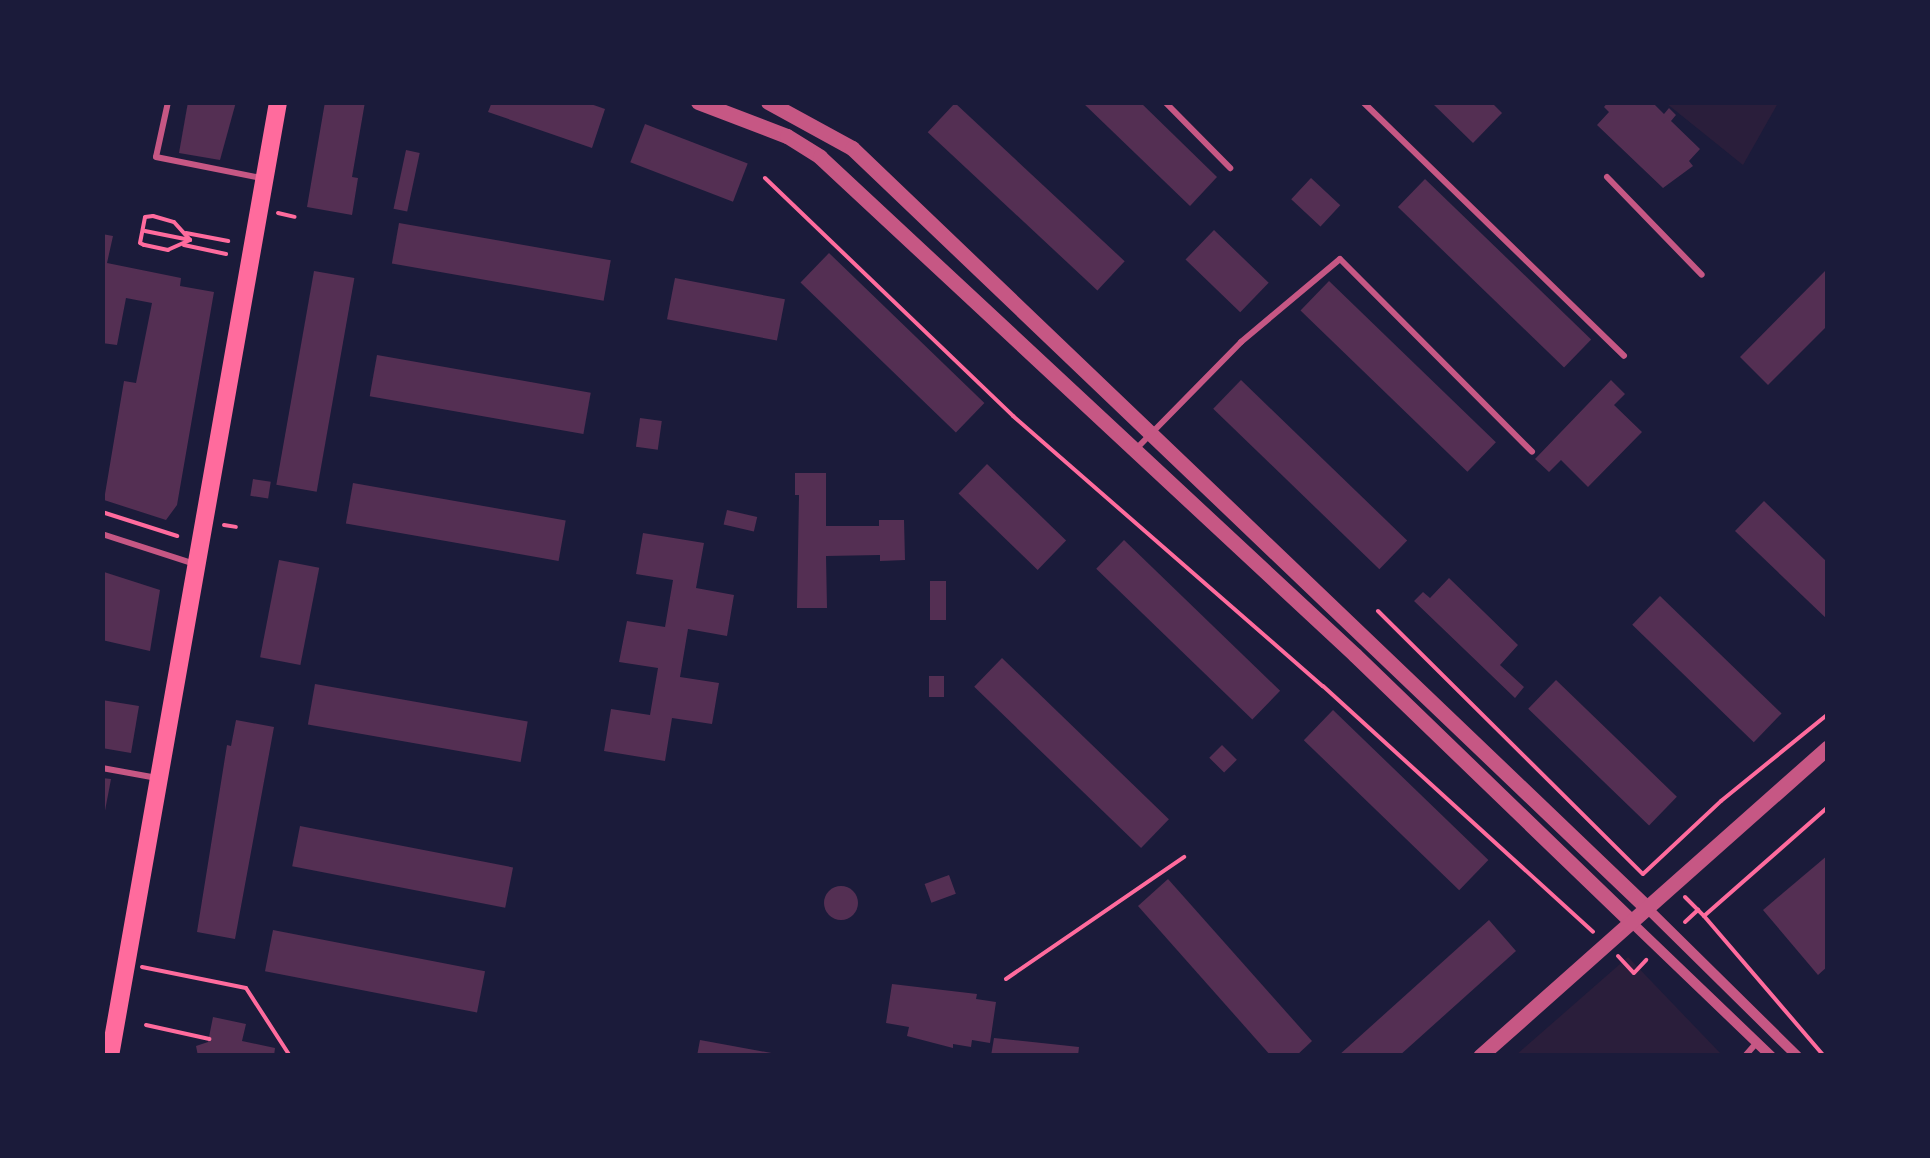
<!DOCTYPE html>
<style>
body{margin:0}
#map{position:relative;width:1930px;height:1158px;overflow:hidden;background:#1b1b3a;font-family:"PT Sans",sans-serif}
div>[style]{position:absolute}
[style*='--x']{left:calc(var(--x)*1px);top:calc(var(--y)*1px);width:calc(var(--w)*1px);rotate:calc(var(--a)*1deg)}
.green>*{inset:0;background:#2a1e3b}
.building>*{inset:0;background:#542f53;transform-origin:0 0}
.round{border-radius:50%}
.path>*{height:4px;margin:-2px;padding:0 2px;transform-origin:2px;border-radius:2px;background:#ff6b9d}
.service>*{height:6px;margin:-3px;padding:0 3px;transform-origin:3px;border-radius:3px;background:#c65784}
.minor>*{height:10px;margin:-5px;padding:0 5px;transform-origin:5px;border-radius:5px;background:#c65784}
.tertiary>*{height:15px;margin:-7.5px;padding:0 7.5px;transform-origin:7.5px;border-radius:7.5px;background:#c65784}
.secondary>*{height:18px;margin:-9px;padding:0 9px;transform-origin:9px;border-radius:9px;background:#ff6b9d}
span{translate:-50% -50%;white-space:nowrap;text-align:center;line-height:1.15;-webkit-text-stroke:8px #1b1b3a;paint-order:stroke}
.frame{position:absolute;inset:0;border:105px solid #1b1b3a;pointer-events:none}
</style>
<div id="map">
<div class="green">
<div style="clip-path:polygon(1666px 103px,1778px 103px,1743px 165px)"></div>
<div style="clip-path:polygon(1628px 957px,1722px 1055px,1515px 1056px)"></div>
</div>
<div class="building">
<div style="clip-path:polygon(188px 102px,236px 102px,220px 160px,179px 153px)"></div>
<div style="clip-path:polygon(325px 102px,365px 102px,352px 177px,358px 178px,352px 215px,307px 207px)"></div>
<div style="clip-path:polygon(492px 102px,585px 102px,605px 109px,592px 148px,488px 112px)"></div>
<div style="clip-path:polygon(1082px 102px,1140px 102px,1217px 177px,1190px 206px)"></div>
<div style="clip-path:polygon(1431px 102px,1491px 102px,1502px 113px,1473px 143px)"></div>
<div style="clip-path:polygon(1608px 102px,1652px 102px,1664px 114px,1669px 108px,1676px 115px,1671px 121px,1700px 149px,1689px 161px,1693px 166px,1663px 188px,1597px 125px,1609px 112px,1604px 107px)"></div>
<div style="left:955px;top:103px;width:232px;height:40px;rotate:43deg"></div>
<div style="left:645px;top:124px;width:110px;height:41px;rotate:21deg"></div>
<div style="left:406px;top:150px;width:14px;height:60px;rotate:12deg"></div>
<div style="left:1311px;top:178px;width:40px;height:29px;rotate:43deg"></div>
<div style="left:1425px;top:179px;width:231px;height:39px;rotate:44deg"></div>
<div style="left:399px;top:223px;width:215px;height:41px;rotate:10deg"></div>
<div style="left:1214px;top:230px;width:76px;height:41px;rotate:44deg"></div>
<div style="clip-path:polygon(102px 234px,113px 236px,107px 263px,181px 278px,180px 286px,214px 292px,177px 505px,166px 520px,104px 500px,124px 381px,136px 383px,152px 303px,126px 298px,117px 345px,102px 343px)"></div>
<div style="left:829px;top:253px;width:216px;height:41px;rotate:44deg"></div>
<div style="clip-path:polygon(1828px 268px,1828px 325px,1768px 385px,1740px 357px)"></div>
<div style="left:314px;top:271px;width:41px;height:217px;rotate:10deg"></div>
<div style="left:675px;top:278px;width:112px;height:42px;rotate:11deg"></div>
<div style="left:1329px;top:281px;width:232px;height:41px;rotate:44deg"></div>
<div style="left:377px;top:355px;width:217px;height:42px;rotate:10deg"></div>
<div style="left:1241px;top:380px;width:231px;height:40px;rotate:44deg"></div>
<div style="clip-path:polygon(1611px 380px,1625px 394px,1614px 405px,1642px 432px,1588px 487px,1561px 460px,1549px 472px,1535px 459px)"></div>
<div style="left:640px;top:418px;width:22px;height:29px;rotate:8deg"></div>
<div style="left:987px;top:464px;width:110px;height:41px;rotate:44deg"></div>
<div style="clip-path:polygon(795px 473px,826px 473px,826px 526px,879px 526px,879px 520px,904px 520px,905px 560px,880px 561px,880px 555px,826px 556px,827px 608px,797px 608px,799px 495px,795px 495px)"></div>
<div style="left:253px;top:479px;width:18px;height:17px;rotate:9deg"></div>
<div style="left:353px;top:483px;width:216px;height:41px;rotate:10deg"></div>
<div style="clip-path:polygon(1764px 501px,1828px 563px,1828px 620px,1735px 531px)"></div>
<div style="left:727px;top:510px;width:31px;height:15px;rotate:13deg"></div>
<div style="clip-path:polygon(643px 533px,704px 543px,696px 588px,734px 595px,727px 636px,688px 629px,680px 677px,719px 683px,712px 724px,672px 718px,665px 761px,604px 751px,611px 709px,650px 715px,658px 668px,619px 662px,627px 621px,665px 627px,673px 580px,636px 574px)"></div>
<div style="left:1124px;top:540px;width:217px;height:40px;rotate:44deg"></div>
<div style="left:279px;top:560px;width:41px;height:99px;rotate:11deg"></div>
<div style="clip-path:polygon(104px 572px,160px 590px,150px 651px,102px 640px)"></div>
<div style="clip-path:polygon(1449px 578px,1518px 645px,1500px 665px,1524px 687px,1515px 698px,1414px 601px,1423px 592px,1430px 598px)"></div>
<div style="left:930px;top:581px;width:16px;height:39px"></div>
<div style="left:1660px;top:596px;width:169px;height:40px;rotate:44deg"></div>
<div style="left:1002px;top:658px;width:232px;height:40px;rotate:44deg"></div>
<div style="left:929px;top:676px;width:15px;height:21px"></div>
<div style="left:1556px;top:680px;width:168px;height:40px;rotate:44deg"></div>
<div style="left:315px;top:684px;width:216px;height:41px;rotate:10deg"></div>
<div style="clip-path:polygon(102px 700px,139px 706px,131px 753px,102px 748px)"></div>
<div style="left:1333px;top:710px;width:216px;height:42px;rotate:44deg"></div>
<div style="clip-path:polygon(236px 720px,274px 727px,235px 939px,197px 932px,227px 745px,231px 746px)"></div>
<div style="left:1222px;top:745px;width:21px;height:18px;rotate:45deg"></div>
<div style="clip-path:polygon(102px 778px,111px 779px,104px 816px,102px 816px)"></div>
<div style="left:300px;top:826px;width:217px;height:41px;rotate:11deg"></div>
<div style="clip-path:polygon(1828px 855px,1828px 966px,1818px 975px,1763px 910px)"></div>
<div style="left:949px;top:875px;width:20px;height:26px;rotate:70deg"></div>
<div style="clip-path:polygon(1168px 879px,1312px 1041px,1296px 1056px,1271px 1056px,1138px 906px)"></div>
<div class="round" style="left:824px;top:886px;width:34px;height:34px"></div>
<div style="clip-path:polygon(1489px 920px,1516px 951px,1399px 1056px,1338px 1056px)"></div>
<div style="left:273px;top:930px;width:216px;height:42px;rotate:11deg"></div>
<div style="clip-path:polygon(892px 984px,977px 994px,976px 999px,996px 1002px,990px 1043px,972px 1040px,971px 1047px,953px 1044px,953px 1048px,907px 1036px,909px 1027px,886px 1023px)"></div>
<div style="clip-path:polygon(213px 1017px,246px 1024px,242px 1041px,275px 1048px,274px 1056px,198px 1056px,196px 1046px,208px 1042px)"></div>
<div style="clip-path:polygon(994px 1038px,1079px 1047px,1078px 1056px,991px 1056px)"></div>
<div style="clip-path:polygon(700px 1040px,777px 1054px,777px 1056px,697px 1056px)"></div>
</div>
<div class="path">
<div style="--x:765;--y:178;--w:344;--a:43.8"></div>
<div style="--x:1013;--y:416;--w:411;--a:41.1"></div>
<div style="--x:1323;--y:686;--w:365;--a:42.3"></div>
<div style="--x:278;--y:213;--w:17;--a:13"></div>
<div style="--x:153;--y:216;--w:22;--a:16"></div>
<div style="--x:174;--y:222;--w:24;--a:48"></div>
<div style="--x:190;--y:240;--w:24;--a:156"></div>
<div style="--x:168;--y:250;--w:25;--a:-168"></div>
<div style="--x:144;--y:245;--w:4;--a:-153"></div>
<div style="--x:140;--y:243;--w:26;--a:-79"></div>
<div style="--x:145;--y:217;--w:8;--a:-7"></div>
<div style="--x:145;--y:231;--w:46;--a:11.3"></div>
<div style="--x:186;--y:233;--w:43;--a:10.8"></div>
<div style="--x:184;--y:245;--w:43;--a:12.1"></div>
<div style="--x:102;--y:512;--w:79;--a:17.7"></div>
<div style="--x:224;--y:525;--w:12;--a:9"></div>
<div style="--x:1378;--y:611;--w:373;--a:44.8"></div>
<div style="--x:1643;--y:874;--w:107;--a:-43.1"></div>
<div style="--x:1721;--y:801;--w:138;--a:-39.1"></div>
<div style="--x:1685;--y:897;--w:27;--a:45"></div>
<div style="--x:1704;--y:916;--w:165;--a:-41.3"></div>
<div style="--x:1704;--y:916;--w:184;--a:49.4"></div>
<div style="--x:1685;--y:922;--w:18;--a:-43"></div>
<div style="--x:1618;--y:956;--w:23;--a:47"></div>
<div style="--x:1634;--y:973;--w:18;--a:-47"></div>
<div style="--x:142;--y:967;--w:106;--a:11.4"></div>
<div style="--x:246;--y:988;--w:81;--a:57.1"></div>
<div style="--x:1006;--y:979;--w:216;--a:-34.4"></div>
<div style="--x:146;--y:1025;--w:65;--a:12.5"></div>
</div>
<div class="service">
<div style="--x:168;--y:102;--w:56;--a:102.3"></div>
<div style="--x:156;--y:157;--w:107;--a:11.3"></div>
<div style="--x:1165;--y:102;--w:93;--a:45.4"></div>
<div style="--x:1363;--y:102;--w:364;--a:44.2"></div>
<div style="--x:1607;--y:177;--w:136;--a:45.9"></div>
<div style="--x:1136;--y:449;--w:150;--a:-45.5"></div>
<div style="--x:1241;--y:342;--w:129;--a:-40"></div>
<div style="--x:1340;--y:259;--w:272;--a:45.1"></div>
<div style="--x:102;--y:534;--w:98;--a:17.9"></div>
<div style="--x:102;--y:768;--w:56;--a:10.3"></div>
<div style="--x:1745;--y:1056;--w:18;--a:-49"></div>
</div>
<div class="minor">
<div style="--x:1645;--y:906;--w:214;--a:44.6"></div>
<div style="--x:1629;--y:920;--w:197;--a:43.8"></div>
</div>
<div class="tertiary">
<div style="--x:698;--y:102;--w:95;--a:20.9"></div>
<div style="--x:787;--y:136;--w:39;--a:32"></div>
<div style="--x:820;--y:157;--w:731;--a:42.95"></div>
<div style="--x:1355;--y:655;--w:380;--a:44"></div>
<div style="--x:768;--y:102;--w:96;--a:28.7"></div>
<div style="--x:852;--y:148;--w:1096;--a:43.71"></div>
<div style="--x:1480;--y:1056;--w:465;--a:-41.6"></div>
</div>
<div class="secondary">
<div style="--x:110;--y:1056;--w:969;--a:-80.01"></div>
</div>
<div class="frame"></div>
</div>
